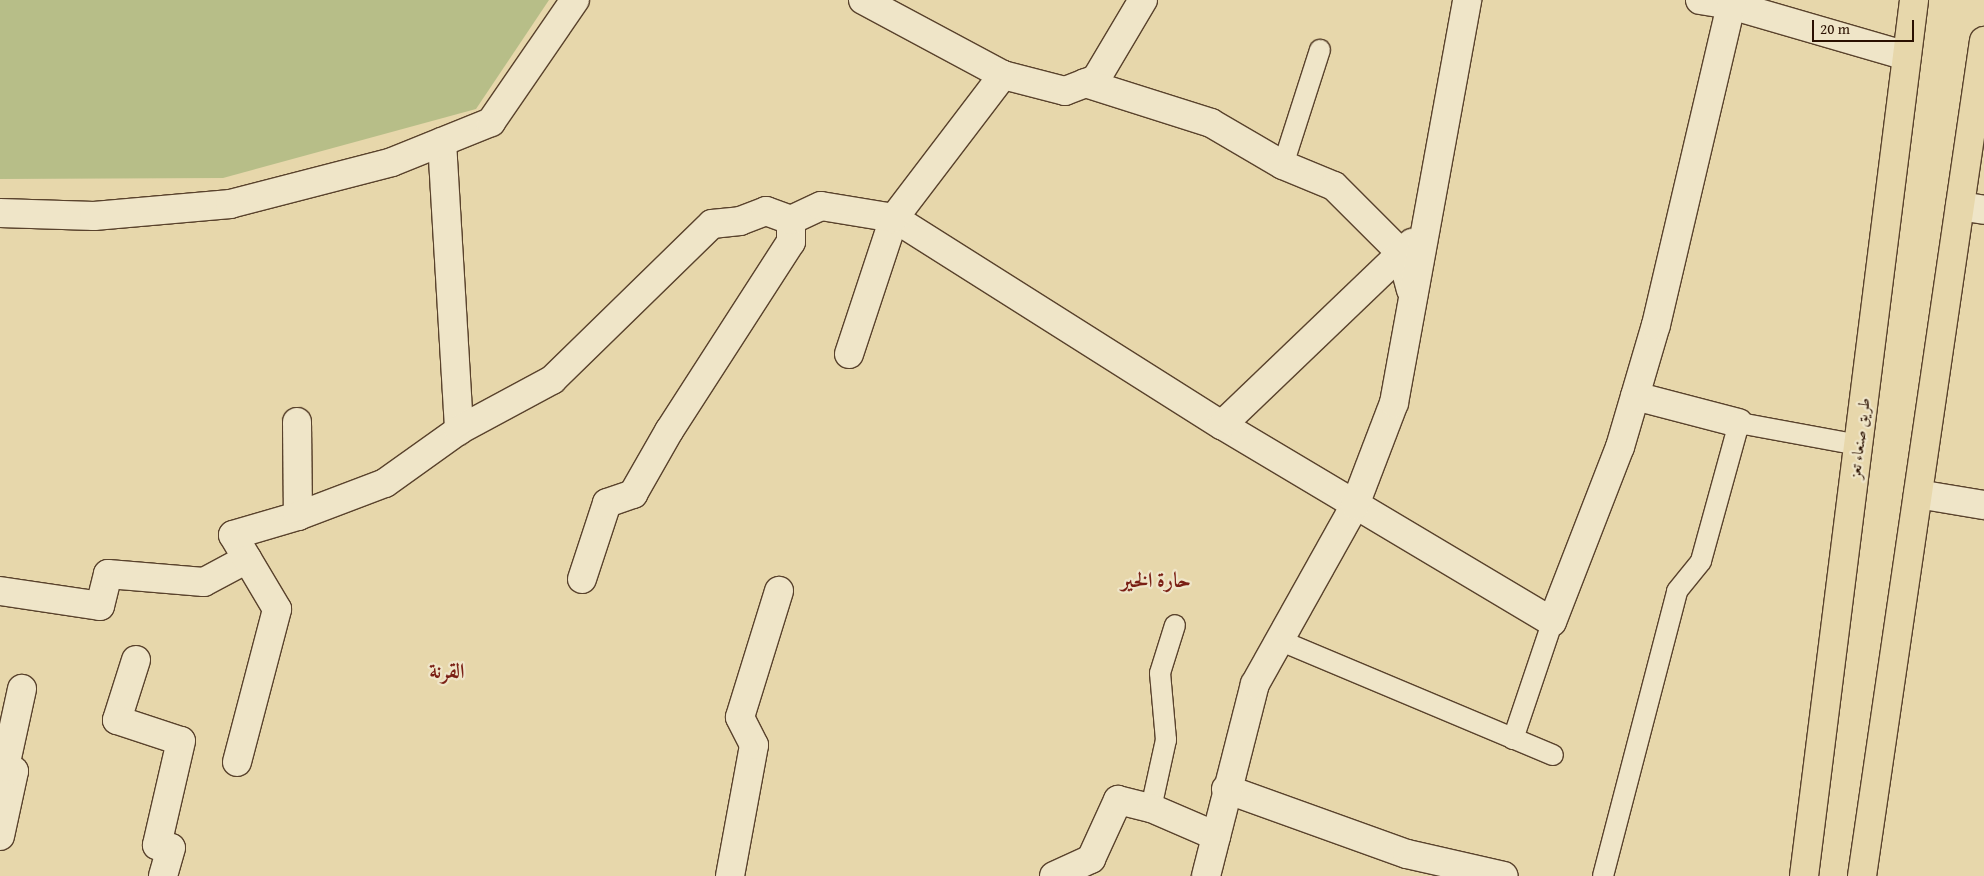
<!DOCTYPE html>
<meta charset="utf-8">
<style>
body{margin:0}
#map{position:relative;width:1984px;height:876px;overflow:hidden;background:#e7d7ab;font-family:"Gentium Book Plus",Amiri,serif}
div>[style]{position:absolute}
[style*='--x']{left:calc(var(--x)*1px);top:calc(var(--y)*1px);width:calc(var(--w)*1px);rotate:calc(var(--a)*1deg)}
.green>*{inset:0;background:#b7be88}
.roads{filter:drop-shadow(1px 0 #59422c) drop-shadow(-1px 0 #59422c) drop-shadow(0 1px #59422c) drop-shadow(0 -1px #59422c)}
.lane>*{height:20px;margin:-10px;padding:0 10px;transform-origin:10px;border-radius:10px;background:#efe5c8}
.street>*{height:28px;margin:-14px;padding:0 14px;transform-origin:14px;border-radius:14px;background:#efe5c8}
.highway>*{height:28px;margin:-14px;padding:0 14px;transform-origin:14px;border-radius:14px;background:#e7d7ab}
span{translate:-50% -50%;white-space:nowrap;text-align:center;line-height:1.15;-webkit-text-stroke:4.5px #efe5c8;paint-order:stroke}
.street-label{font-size:16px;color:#2a1001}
.district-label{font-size:21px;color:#7a1f14;font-weight:700}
.scale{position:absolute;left:1812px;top:20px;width:102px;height:22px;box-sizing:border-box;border:2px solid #2a1001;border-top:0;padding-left:6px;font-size:15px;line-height:18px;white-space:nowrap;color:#2a1001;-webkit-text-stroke:4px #efe5c8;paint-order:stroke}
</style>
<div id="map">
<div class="green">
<div style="clip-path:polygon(0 0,549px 0,476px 109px,223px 178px,0 179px)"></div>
</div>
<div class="roads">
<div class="lane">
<div style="--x:1283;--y:165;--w:121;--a:-72.2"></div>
<div style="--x:1279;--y:640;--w:297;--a:22.8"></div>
<div style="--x:1513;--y:739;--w:129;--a:-71.4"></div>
<div style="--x:1151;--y:808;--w:70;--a:-77.6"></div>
<div style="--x:1166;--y:740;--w:67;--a:-95.1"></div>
<div style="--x:1160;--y:673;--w:50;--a:-72.6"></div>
<div style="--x:1603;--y:876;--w:294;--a:-75.4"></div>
<div style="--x:1677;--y:591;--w:38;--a:-51"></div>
<div style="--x:1701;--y:561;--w:143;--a:-74.6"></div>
<div style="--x:1739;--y:423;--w:122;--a:10.4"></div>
</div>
<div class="street">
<div style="--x:863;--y:0;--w:159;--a:28.2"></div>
<div style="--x:1003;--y:75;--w:64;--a:14.5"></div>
<div style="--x:1065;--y:91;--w:33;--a:-21"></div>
<div style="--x:1096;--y:79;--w:92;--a:-59.3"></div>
<div style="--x:1700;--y:0;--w:31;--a:9"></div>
<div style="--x:1731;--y:5;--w:183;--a:16.2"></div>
<div style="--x:1085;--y:83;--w:132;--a:17.6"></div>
<div style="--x:1211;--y:123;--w:83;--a:30.3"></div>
<div style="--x:1283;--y:165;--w:55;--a:22.4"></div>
<div style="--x:1334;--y:186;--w:95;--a:45"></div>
<div style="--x:1401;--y:253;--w:38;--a:75"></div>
<div style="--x:442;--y:142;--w:289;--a:86.6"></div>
<div style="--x:1960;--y:206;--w:24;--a:9"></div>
<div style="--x:0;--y:213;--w:94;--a:1.8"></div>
<div style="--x:94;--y:216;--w:137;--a:-5"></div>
<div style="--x:230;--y:204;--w:167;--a:-14.5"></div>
<div style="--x:392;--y:162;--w:107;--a:-22"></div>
<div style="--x:491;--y:122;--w:148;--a:-55.5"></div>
<div style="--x:849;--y:354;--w:143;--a:-71.7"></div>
<div style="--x:894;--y:218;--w:388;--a:32.3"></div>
<div style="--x:1222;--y:425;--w:384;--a:30.8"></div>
<div style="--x:1552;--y:622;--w:188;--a:-68.8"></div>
<div style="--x:1620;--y:447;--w:127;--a:-73.6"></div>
<div style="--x:1656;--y:325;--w:334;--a:-76.8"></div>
<div style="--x:1635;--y:396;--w:107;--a:14.6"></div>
<div style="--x:297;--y:422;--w:94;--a:89.4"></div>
<div style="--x:1222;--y:425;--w:263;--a:-43.8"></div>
<div style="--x:1918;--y:494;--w:67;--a:9.5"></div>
<div style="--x:582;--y:579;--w:80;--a:-71.8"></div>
<div style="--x:607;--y:503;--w:28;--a:-19"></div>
<div style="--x:633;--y:494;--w:73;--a:-60.3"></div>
<div style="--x:669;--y:431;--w:225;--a:-57.2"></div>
<div style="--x:791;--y:242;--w:22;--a:-90"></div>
<div style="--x:0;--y:591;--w:101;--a:8.5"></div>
<div style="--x:100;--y:606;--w:33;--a:-76"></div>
<div style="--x:108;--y:574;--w:96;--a:4.8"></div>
<div style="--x:204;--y:582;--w:49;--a:-28.1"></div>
<div style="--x:136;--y:660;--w:63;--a:107.6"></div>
<div style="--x:117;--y:720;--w:67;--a:18.2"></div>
<div style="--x:181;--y:741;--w:107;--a:103"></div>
<div style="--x:157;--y:845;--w:14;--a:12"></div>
<div style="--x:171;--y:848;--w:29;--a:106"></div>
<div style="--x:237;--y:762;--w:158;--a:-75.3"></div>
<div style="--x:277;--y:609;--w:86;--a:-120.7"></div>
<div style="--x:233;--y:535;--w:68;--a:-16.3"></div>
<div style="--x:298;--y:516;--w:93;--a:-20.8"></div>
<div style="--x:385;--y:483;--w:91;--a:-35.6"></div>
<div style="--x:459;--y:430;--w:106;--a:-28.3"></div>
<div style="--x:552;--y:380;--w:223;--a:-44.3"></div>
<div style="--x:712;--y:224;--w:28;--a:-6"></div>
<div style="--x:740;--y:221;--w:28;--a:-21"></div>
<div style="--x:766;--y:211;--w:27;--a:20"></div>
<div style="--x:791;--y:220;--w:33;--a:-25"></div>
<div style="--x:821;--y:206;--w:74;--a:9.3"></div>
<div style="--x:894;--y:218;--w:180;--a:-52.7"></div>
<div style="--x:1226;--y:789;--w:192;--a:19.8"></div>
<div style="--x:1407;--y:854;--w:99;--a:12.8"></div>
<div style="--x:0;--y:836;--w:66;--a:-77.8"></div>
<div style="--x:14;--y:771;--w:10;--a:-156"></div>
<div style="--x:5;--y:767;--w:80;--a:-77.7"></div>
<div style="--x:730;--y:876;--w:133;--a:-79.6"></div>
<div style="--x:754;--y:745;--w:31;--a:-117"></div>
<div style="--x:740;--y:717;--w:132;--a:-72.8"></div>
<div style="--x:1054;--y:876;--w:41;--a:-24.7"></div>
<div style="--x:1091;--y:859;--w:65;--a:-65.4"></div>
<div style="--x:1118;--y:800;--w:34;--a:14"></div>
<div style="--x:1151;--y:808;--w:71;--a:23.3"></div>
<div style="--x:1206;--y:876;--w:198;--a:-75.7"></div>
<div style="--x:1255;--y:684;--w:205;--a:-60.8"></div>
<div style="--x:1355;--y:505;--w:109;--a:-69.1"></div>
<div style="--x:1394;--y:403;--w:410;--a:-79.7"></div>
</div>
<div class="highway">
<div style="--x:1804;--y:876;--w:883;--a:-82.84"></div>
<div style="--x:1862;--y:876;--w:844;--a:-81.69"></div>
</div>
</div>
<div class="street-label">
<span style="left:1859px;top:438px;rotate:-83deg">طريق صنعاء تعز</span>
</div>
<div class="district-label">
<span style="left:1156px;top:580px">حارة الخير</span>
<span style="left:447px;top:671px">القرنة</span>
</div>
<div class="scale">20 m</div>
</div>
